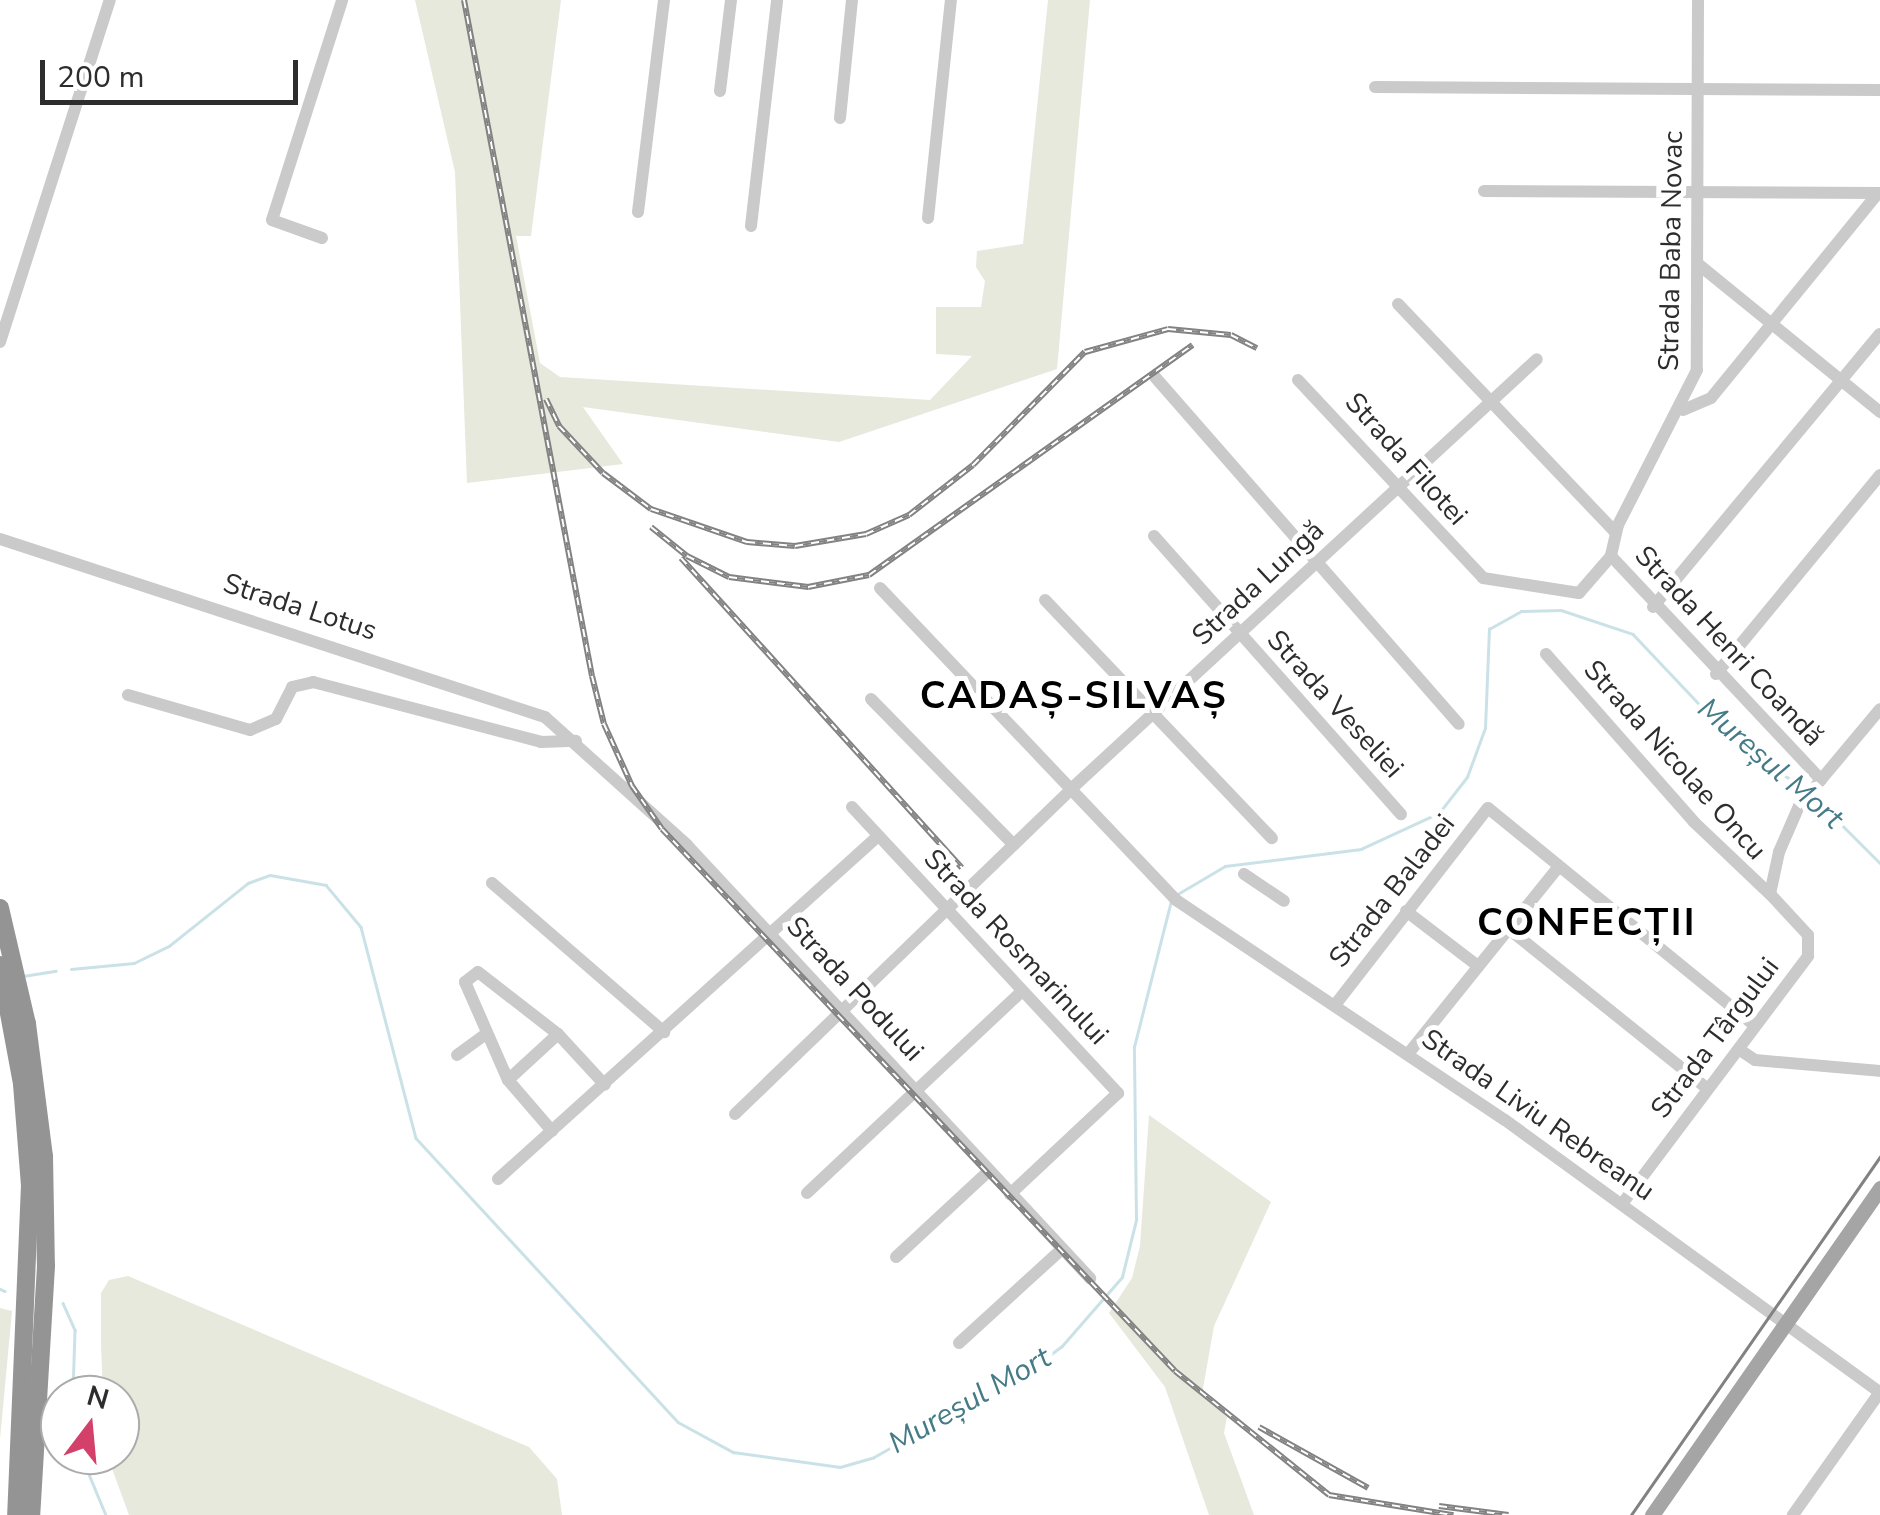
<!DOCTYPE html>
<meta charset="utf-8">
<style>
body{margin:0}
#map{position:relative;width:1880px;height:1515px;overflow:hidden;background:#fff;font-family:"Nunito Sans",sans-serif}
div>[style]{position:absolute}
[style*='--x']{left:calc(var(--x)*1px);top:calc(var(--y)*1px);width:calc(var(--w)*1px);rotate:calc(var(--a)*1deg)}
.green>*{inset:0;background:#e6e9dc}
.stream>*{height:2.5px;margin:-1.25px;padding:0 1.25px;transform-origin:1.25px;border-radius:1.25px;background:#cae2e7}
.minor>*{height:12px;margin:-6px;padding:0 6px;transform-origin:6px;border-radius:6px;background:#cacaca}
.major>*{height:15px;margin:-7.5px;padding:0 7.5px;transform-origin:7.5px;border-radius:7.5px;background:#a5a5a5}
.highway>*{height:18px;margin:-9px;padding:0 9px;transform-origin:9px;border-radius:9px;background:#949494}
.tram>*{height:2.5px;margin:-1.25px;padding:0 1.25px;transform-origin:1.25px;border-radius:1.25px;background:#828282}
.rail>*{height:6px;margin-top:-3px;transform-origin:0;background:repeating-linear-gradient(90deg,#fff 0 8px,#828282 0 16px);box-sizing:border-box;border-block:2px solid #828282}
span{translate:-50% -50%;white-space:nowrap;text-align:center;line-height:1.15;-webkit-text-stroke:10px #fff;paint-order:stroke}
.street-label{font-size:28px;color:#2d2d2d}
.water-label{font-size:30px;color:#447b87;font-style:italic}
.district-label{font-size:38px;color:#000;font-weight:700;letter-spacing:2.5px}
.north{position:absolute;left:40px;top:1375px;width:100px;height:100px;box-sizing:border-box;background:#fff;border:2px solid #ababab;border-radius:50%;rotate:16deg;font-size:28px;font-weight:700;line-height:40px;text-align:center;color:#2d2d2d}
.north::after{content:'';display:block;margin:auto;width:35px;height:45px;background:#d3416a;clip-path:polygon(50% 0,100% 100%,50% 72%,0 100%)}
.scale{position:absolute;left:40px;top:60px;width:258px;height:45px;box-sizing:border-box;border:5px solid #2d2d2d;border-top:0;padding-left:12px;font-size:30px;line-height:35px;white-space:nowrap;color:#2d2d2d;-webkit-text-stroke:8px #fff;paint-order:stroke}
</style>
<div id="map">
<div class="green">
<div style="clip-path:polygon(415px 0,561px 0,531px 236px,516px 236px,540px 363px,560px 377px,930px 400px,972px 356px,936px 354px,936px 307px,981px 307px,985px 281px,976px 267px,977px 251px,1023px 244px,1048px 0,1090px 0,1057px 369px,839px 442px,583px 407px,623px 464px,467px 483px,455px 172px)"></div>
<div style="clip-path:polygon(1149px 1115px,1271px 1202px,1214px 1326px,1202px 1394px,1227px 1417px,1224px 1433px,1254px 1515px,1209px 1515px,1165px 1387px,1109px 1313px,1132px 1278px,1140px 1246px)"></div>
<div style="clip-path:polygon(128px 1276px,529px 1447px,557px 1479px,562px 1515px,129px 1515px,107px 1455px,120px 1455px,120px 1395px,103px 1395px,101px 1343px,101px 1293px,109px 1280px)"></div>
<div style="clip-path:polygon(0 1308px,12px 1311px,0 1439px)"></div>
</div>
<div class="stream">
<div style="--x:1814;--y:797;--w:93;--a:45"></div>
<div style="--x:1176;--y:895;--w:57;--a:-30.6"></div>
<div style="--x:1225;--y:866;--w:137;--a:-7.1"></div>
<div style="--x:1361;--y:849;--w:86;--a:-24.8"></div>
<div style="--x:1439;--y:813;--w:46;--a:-52.1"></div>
<div style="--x:1467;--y:777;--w:52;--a:-69.8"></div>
<div style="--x:1485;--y:728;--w:99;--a:-87.7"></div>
<div style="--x:1489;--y:629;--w:37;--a:-29"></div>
<div style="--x:1521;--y:611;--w:40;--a:-1.4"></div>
<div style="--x:1561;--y:610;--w:76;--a:18.4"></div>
<div style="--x:1633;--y:634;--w:153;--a:46.6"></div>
<div style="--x:1738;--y:745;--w:79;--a:33.1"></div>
<div style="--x:71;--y:969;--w:63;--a:-5.4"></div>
<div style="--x:134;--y:963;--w:39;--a:-26"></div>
<div style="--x:169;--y:946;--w:101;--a:-38.6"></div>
<div style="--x:248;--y:883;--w:23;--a:-20"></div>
<div style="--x:270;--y:875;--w:57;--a:10.1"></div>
<div style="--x:326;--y:885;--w:55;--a:50.2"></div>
<div style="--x:361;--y:927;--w:218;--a:75.4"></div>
<div style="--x:416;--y:1138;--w:386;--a:47.3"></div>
<div style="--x:678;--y:1422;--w:63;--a:28.6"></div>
<div style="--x:733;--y:1452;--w:108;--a:8"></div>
<div style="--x:840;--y:1467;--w:35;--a:-16"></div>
<div style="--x:874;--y:1457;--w:184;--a:-29.4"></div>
<div style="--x:1034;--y:1367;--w:34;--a:-37"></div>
<div style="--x:1061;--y:1347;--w:93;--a:-48.9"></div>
<div style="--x:1122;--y:1277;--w:59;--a:-76.2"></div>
<div style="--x:1136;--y:1220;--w:173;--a:-90.7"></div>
<div style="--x:1134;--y:1047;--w:151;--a:-75.8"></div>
<div style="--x:23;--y:976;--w:33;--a:-9"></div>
<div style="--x:0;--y:1289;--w:5;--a:22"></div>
<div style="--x:63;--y:1303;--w:30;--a:66"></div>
<div style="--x:75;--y:1330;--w:65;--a:91.8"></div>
<div style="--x:81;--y:1455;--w:65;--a:67.4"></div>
</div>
<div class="minor">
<div style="--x:1698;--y:0;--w:370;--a:90.2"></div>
<div style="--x:1697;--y:370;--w:174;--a:117"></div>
<div style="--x:1618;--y:525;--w:32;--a:103"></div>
<div style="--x:1611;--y:556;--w:307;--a:46.8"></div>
<div style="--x:1375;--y:87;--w:505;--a:0.34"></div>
<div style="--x:720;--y:91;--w:92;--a:-83.1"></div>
<div style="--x:840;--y:118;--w:119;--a:-84.2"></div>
<div style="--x:1484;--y:191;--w:396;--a:0.3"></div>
<div style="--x:638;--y:212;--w:214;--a:-83"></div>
<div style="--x:928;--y:218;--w:219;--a:-84"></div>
<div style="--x:751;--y:226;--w:227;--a:-83.4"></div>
<div style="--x:322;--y:238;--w:53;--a:-160.2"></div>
<div style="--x:272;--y:220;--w:231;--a:-72.3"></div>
<div style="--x:1698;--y:264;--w:235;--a:39.1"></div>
<div style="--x:1398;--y:304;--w:315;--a:46.4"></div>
<div style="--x:0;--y:342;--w:359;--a:-72.2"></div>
<div style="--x:1155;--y:377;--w:461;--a:48.8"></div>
<div style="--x:1298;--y:380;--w:271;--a:46.9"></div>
<div style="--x:1483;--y:578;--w:97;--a:8.9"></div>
<div style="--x:1579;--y:593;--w:49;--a:-49.1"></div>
<div style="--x:1683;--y:410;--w:30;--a:-23"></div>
<div style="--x:1711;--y:398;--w:264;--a:-50.8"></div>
<div style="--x:1154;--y:536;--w:372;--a:48.4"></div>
<div style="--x:0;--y:539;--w:573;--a:18.09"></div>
<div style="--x:545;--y:717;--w:191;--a:42"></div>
<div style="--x:687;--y:845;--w:592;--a:47.06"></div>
<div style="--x:880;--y:588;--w:430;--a:46.5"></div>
<div style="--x:1176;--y:900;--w:396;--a:33.8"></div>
<div style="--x:1505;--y:1120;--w:463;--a:36"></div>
<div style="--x:1880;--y:1392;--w:151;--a:125.3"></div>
<div style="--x:1045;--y:600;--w:329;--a:46.4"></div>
<div style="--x:1653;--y:607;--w:355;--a:-50.3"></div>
<div style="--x:1546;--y:654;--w:224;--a:48.6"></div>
<div style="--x:1694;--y:822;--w:105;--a:43.5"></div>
<div style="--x:1716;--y:674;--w:258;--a:-50.5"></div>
<div style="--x:128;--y:695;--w:127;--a:16"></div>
<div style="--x:250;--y:730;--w:28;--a:-23"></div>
<div style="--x:276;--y:719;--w:36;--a:-63"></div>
<div style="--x:292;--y:687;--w:22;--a:-13"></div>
<div style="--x:313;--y:682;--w:236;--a:14.7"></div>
<div style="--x:541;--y:742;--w:35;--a:-2"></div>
<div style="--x:871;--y:699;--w:204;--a:45.6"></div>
<div style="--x:852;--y:807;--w:391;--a:47.1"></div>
<div style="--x:1118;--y:1093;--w:148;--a:136.9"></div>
<div style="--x:1244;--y:874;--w:48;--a:34"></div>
<div style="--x:492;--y:883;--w:228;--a:40.9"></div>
<div style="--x:1406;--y:911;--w:91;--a:37.4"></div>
<div style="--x:1510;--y:930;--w:250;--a:38.8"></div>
<div style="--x:1335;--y:1005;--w:249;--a:-52.2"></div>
<div style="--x:1488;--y:808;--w:342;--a:39.2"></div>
<div style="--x:1740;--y:1050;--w:18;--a:34"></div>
<div style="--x:1755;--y:1060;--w:125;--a:5"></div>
<div style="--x:1408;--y:1054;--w:241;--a:-51.2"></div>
<div style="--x:457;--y:1055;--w:37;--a:-36"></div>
<div style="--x:508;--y:1080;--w:107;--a:-113.7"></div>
<div style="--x:465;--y:982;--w:16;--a:-38"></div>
<div style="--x:478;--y:972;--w:101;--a:37.8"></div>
<div style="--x:735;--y:1114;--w:466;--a:-44"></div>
<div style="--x:1070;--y:790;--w:635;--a:-42.7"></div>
<div style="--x:552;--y:1131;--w:67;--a:-130.8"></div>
<div style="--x:508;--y:1080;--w:68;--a:-42.6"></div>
<div style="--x:558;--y:1034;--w:69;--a:47.3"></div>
<div style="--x:498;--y:1179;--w:512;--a:-42.07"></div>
<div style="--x:807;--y:1193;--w:295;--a:-43.2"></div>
<div style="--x:1622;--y:1204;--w:310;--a:-53.1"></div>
<div style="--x:1808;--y:956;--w:21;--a:-90"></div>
<div style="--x:1808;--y:935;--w:56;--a:-132.8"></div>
<div style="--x:1770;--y:894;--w:43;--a:-77.9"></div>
<div style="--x:1779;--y:852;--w:50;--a:-66.5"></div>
<div style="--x:1799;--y:806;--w:126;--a:-50.1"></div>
<div style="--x:896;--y:1257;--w:127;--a:-42.8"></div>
<div style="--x:959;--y:1343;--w:138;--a:-42.4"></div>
</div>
<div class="major">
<div style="--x:1652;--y:1515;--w:399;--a:-55.1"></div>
</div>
<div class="highway">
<div style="--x:0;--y:908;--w:119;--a:76.9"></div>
<div style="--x:27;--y:1024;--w:133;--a:82.7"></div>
<div style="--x:44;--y:1156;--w:110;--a:89"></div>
<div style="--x:46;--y:1266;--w:249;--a:93.4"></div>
<div style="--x:0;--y:965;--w:121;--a:79.5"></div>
<div style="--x:22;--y:1084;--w:101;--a:85.5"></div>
<div style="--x:30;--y:1185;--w:330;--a:92.4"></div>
</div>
<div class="tram">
<div style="--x:1631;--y:1515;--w:436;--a:-55.2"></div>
</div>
<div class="rail">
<div style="--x:464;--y:0;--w:688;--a:79.28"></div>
<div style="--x:592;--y:676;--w:49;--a:76"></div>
<div style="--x:604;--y:724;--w:68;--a:65.7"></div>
<div style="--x:632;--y:786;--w:52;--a:55.1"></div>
<div style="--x:662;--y:829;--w:746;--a:46.57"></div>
<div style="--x:1175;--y:1371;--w:198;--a:38.8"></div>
<div style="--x:1329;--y:1495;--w:126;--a:9.2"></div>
<div style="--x:546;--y:399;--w:30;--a:64"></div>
<div style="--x:559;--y:426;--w:64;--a:46.9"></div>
<div style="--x:603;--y:473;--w:60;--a:36.9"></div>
<div style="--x:651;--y:509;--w:102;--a:19"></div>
<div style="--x:747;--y:542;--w:48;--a:4.8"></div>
<div style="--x:795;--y:546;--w:72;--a:-9.6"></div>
<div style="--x:866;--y:534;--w:47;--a:-23.8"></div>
<div style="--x:909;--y:515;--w:81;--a:-38"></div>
<div style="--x:973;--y:465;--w:159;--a:-45.3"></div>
<div style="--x:1085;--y:352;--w:86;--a:-15.5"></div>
<div style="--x:1168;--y:329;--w:63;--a:5.4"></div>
<div style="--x:1231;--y:335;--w:29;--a:27"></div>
<div style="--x:651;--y:527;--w:46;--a:38.9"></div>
<div style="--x:687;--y:556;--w:47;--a:26.6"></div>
<div style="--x:729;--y:577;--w:80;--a:7.2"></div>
<div style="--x:808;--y:587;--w:62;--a:-11.1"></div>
<div style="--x:869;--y:575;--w:397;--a:-35.4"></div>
<div style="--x:681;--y:558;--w:418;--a:47.8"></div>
<div style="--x:1259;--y:1427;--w:125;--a:29.2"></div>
<div style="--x:1439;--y:1506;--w:70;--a:7.4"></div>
</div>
<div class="street-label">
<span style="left:1671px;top:251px;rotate:-89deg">Strada Baba Novac</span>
<span style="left:1406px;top:459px;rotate:48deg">Strada Filotei</span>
<span style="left:1258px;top:583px;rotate:-43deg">Strada Lungă</span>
<span style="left:300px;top:607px;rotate:18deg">Strada Lotus</span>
<span style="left:1729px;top:646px;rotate:47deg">Strada Henri Coandă</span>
<span style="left:1335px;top:704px;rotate:48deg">Strada Veseliei</span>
<span style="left:1675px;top:760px;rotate:48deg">Strada Nicolae Oncu</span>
<span style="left:1392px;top:891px;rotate:-52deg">Strada Baladei</span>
<span style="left:1016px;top:947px;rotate:47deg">Strada Rosmarinului</span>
<span style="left:855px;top:989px;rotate:47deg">Strada Podului</span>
<span style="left:1715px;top:1038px;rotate:-53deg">Strada Târgului</span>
<span style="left:1538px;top:1115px;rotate:35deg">Strada Liviu Rebreanu</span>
</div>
<div class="water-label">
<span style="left:1770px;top:764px;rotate:41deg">Mureșul Mort</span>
<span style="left:970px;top:1401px;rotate:-30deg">Mureșul Mort</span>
</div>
<div class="district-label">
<span style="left:1074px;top:696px">CADAȘ-SILVAȘ</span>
<span style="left:1587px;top:923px">CONFECȚII</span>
</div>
<div class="north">N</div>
<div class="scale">200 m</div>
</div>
